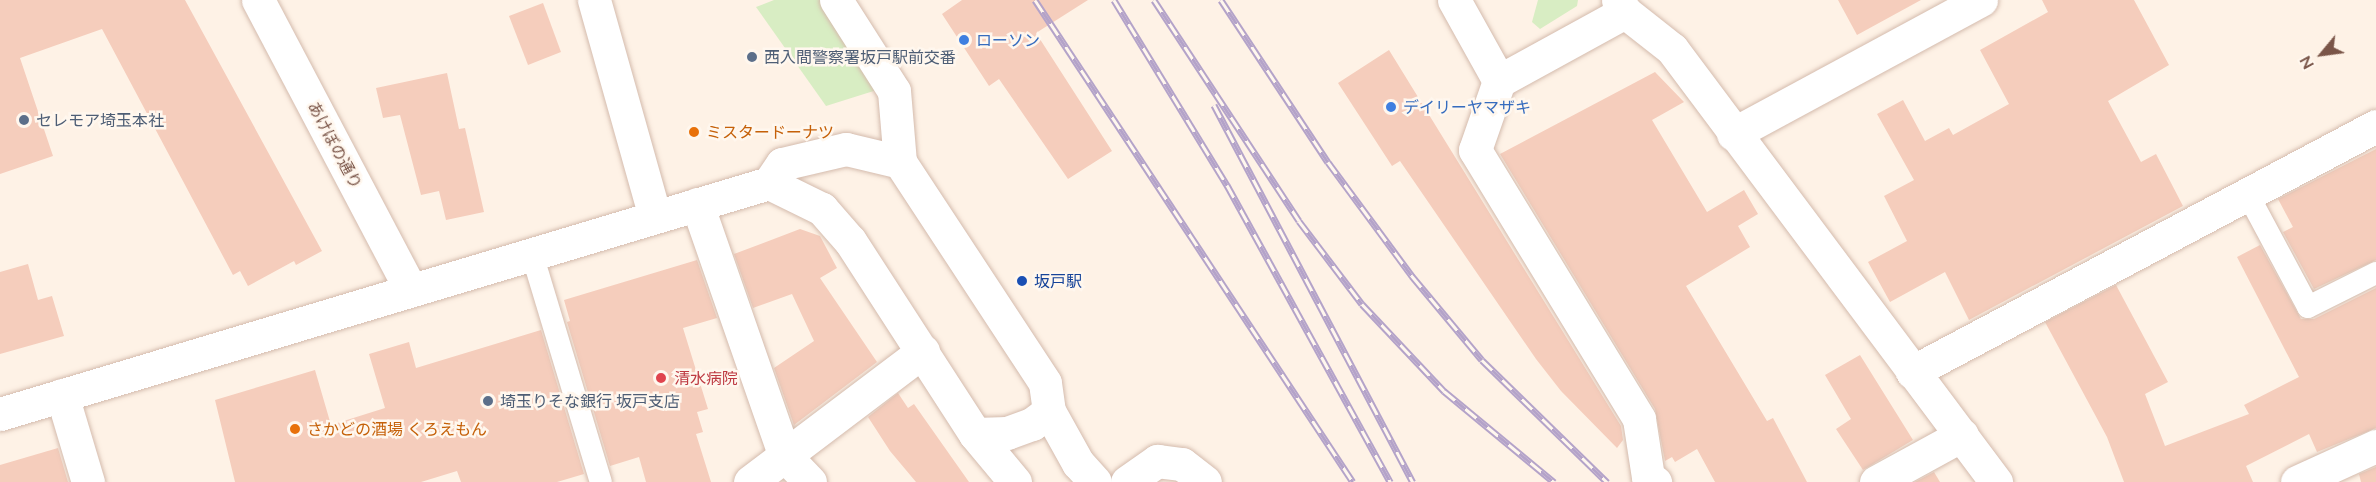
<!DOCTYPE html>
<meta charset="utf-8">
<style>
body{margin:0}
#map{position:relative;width:2376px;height:482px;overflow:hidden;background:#fef2e6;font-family:Lato,"Noto Sans JP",sans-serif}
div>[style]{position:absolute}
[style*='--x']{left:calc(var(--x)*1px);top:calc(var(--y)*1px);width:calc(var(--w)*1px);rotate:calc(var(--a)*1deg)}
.green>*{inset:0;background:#d8edc3}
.building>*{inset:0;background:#f5cdbc}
.roads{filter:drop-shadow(0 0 2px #d4bbad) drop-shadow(0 0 2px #d4bbad)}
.service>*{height:22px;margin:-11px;padding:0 11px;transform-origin:11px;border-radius:11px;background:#fff}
.minor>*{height:33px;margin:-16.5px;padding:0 16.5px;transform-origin:16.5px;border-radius:16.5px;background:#fff}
.tertiary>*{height:33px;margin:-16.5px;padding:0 16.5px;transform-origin:16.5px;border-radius:16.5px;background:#fff}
.rail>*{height:7px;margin-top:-3.5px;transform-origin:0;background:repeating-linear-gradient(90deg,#fff7ee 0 14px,#b4a3c9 0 28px);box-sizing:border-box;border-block:2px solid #b4a3c9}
.dots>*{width:16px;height:16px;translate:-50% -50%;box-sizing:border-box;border:3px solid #fff7ee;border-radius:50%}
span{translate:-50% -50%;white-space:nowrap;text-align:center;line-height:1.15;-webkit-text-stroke:5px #fff7ee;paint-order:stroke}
.shop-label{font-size:16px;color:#366cbe}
.left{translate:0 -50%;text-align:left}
.service-label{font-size:16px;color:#4e5e75}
.food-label{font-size:16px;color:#c56008}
.street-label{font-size:16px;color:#7a5548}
.transit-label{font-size:16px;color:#164399}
.health-label{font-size:16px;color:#be3a42}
.north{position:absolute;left:2292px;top:24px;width:60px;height:60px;-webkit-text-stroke:4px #fff7ee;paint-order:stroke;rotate:241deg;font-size:16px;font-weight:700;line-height:24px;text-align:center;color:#7a5548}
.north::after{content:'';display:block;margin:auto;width:21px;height:27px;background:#7a5548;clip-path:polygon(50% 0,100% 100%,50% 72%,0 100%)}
</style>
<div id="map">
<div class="green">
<div style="clip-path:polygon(774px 0,824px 0,880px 89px,826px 106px,756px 7px)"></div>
<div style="clip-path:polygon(1538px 0,1578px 0,1577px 6px,1540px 29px,1532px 22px)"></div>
</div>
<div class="building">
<div style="clip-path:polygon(0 0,185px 0,322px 251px,296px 265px,294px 261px,248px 286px,240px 271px,233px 275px,102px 29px,20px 58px,53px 156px,0 174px)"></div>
<div style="clip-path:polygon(962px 0,1088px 0,1036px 33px,1112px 151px,1068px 179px,999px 79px,989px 86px,942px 14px)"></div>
<div style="clip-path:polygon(1838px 0,1921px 0,1857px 35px)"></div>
<div style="clip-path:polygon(2042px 0,2134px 0,2169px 65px,2108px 101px,2141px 162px,2156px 154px,2183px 206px,1969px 320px,1945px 272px,1890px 302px,1868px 262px,1907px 241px,1884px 196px,1914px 180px,1877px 114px,1903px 100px,1925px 141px,1949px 128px,1953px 135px,2009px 104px,1980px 50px,2048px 12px)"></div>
<div style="clip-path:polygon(543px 3px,561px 52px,528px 65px,509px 16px)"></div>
<div style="clip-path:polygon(1389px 50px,1621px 426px,1623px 440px,1617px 448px,1561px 391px,1536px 359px,1400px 161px,1392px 166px,1338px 83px)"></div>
<div style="clip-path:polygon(1655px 72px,1684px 102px,1652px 120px,1707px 212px,1744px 190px,1758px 214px,1738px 226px,1750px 247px,1686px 286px,1767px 421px,1773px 418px,1807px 482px,1715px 482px,1697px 449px,1675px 462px,1672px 457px,1665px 461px,1655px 409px,1500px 154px)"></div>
<div style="clip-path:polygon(447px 73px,459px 129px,465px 128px,484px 212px,446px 220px,439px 191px,421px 195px,400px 115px,383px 118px,376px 88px)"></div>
<div style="clip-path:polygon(2376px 149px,2376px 260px,2314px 289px,2283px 232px,2293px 227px,2278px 199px)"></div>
<div style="clip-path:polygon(800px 229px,820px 236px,837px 268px,820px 278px,877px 362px,794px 425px,774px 368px,814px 341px,792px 294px,753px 308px,734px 254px)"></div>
<div style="clip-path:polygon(2260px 245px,2301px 319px,2314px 319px,2376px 288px,2376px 428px,2317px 452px,2309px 434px,2246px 466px,2253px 482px,2124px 482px,2107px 437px,2045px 322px,2116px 285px,2168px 382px,2145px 394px,2165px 446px,2249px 414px,2244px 405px,2299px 377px,2237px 257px)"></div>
<div style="clip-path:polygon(697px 260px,717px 318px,683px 328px,708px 409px,697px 412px,703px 432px,696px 434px,711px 482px,646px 482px,639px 457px,610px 466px,567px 322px,570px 321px,564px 300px)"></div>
<div style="clip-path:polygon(28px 264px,38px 300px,52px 296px,64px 336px,0 354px,0 272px)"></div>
<div style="clip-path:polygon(541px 330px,584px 474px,557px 482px,461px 482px,457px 471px,421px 482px,235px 482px,215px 400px,315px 370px,331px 425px,385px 408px,369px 354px,409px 342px,416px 368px)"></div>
<div style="clip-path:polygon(1860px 355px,1913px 440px,1863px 470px,1836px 429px,1851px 419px,1825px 375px)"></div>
<div style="clip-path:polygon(898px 393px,908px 408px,914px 404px,969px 482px,916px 482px,890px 451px,868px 417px)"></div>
<div style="clip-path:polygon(58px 448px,68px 482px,0 482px,0 465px)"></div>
<div style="clip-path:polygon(2376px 467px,2376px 482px,2361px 482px,2359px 474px)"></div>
<div style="clip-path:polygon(1934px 472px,1940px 482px,1915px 482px)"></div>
</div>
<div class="roads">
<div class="service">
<div style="--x:2247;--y:193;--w:129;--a:61.8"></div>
<div style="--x:2308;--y:307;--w:76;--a:-26.6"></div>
<div style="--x:532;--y:254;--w:238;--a:73.2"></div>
</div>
<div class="minor">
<div style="--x:594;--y:0;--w:225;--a:74.3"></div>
<div style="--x:836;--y:0;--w:108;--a:57.5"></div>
<div style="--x:894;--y:91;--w:71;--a:85.2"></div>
<div style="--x:1454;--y:0;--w:93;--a:60.9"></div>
<div style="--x:1499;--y:81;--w:144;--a:-28.7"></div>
<div style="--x:1499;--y:81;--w:73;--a:109.2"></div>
<div style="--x:1475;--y:150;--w:315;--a:58.6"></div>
<div style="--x:1639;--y:419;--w:59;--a:81.2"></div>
<div style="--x:1648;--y:477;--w:9;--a:36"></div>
<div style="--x:1733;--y:134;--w:282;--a:-28.4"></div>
<div style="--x:697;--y:204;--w:267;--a:70.8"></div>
<div style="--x:785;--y:456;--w:36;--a:46"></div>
<div style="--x:1912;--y:372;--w:525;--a:-27.93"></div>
<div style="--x:62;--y:395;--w:91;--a:73.4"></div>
<div style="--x:975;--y:434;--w:32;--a:-2"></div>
<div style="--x:1007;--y:433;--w:27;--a:-20"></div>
<div style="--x:1032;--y:424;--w:21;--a:-37"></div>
<div style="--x:750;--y:482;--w:217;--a:-37.1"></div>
<div style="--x:1015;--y:482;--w:62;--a:-129.8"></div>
<div style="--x:975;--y:434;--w:230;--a:-122.9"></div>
<div style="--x:850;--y:241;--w:43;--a:-131.2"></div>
<div style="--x:822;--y:209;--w:59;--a:-153.9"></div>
<div style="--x:769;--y:183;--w:23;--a:-56"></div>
<div style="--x:782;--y:164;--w:66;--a:-13.2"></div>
<div style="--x:846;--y:149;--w:56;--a:13.5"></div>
<div style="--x:900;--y:162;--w:264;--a:56.7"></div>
<div style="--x:1045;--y:383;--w:28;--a:82"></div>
<div style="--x:1049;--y:411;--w:60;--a:60.9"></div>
<div style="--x:1078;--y:463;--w:25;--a:48"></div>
<div style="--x:1127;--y:482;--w:37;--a:-35"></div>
<div style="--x:1157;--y:461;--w:25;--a:7"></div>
<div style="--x:1182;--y:464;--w:29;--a:38"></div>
<div style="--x:1876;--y:482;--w:98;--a:-28.7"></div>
<div style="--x:2297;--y:482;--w:87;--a:-24.5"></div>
</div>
<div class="tertiary">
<div style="--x:258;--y:0;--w:328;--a:62.2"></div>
<div style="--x:1618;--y:0;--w:14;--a:60"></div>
<div style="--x:1625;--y:12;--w:60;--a:38.2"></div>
<div style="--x:1672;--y:49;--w:541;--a:53.19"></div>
<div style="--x:0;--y:414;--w:803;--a:-16.72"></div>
</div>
</div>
<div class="rail">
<div style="--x:1035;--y:0;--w:577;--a:56.59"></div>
<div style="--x:1114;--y:0;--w:217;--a:58.6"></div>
<div style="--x:1227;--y:185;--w:339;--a:61.2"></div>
<div style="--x:1154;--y:0;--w:264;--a:56.7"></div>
<div style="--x:1299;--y:221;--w:104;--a:52.8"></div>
<div style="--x:1362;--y:304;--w:120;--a:46.7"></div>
<div style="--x:1444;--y:391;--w:143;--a:39.6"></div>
<div style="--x:1221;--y:0;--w:194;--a:56.6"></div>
<div style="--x:1328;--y:162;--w:142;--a:53.6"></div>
<div style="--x:1412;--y:276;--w:109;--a:50.2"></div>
<div style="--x:1482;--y:360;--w:175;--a:44.3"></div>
<div style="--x:1214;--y:105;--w:426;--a:62.2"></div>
</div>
<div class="dots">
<div style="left:964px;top:40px;background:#3f7fe0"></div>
<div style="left:752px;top:57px;background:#5c6f8a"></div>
<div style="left:1391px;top:107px;background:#3f7fe0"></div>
<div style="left:24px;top:120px;background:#5c6f8a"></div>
<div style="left:694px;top:132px;background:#e8710a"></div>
<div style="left:1022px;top:281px;background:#1a4fb4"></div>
<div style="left:661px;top:378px;background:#e0444e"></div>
<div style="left:488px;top:401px;background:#5c6f8a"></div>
<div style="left:295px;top:429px;background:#e8710a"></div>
</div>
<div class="shop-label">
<span class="left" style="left:976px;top:40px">ローソン</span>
<span class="left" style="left:1403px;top:107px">デイリーヤマザキ</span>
</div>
<div class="service-label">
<span class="left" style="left:764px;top:57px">西入間警察署坂戸駅前交番</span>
<span class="left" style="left:36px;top:120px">セレモア埼玉本社</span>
<span class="left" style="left:500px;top:401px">埼玉りそな銀行 坂戸支店</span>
</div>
<div class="food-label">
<span class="left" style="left:706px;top:132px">ミスタードーナツ</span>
<span class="left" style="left:307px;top:429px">さかどの酒場 くろえもん</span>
</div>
<div class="street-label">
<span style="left:335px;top:145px;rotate:62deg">あけぼの通り</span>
</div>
<div class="transit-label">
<span class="left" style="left:1034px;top:281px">坂戸駅</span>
</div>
<div class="health-label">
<span class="left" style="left:674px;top:378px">清水病院</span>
</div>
<div class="north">N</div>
</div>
